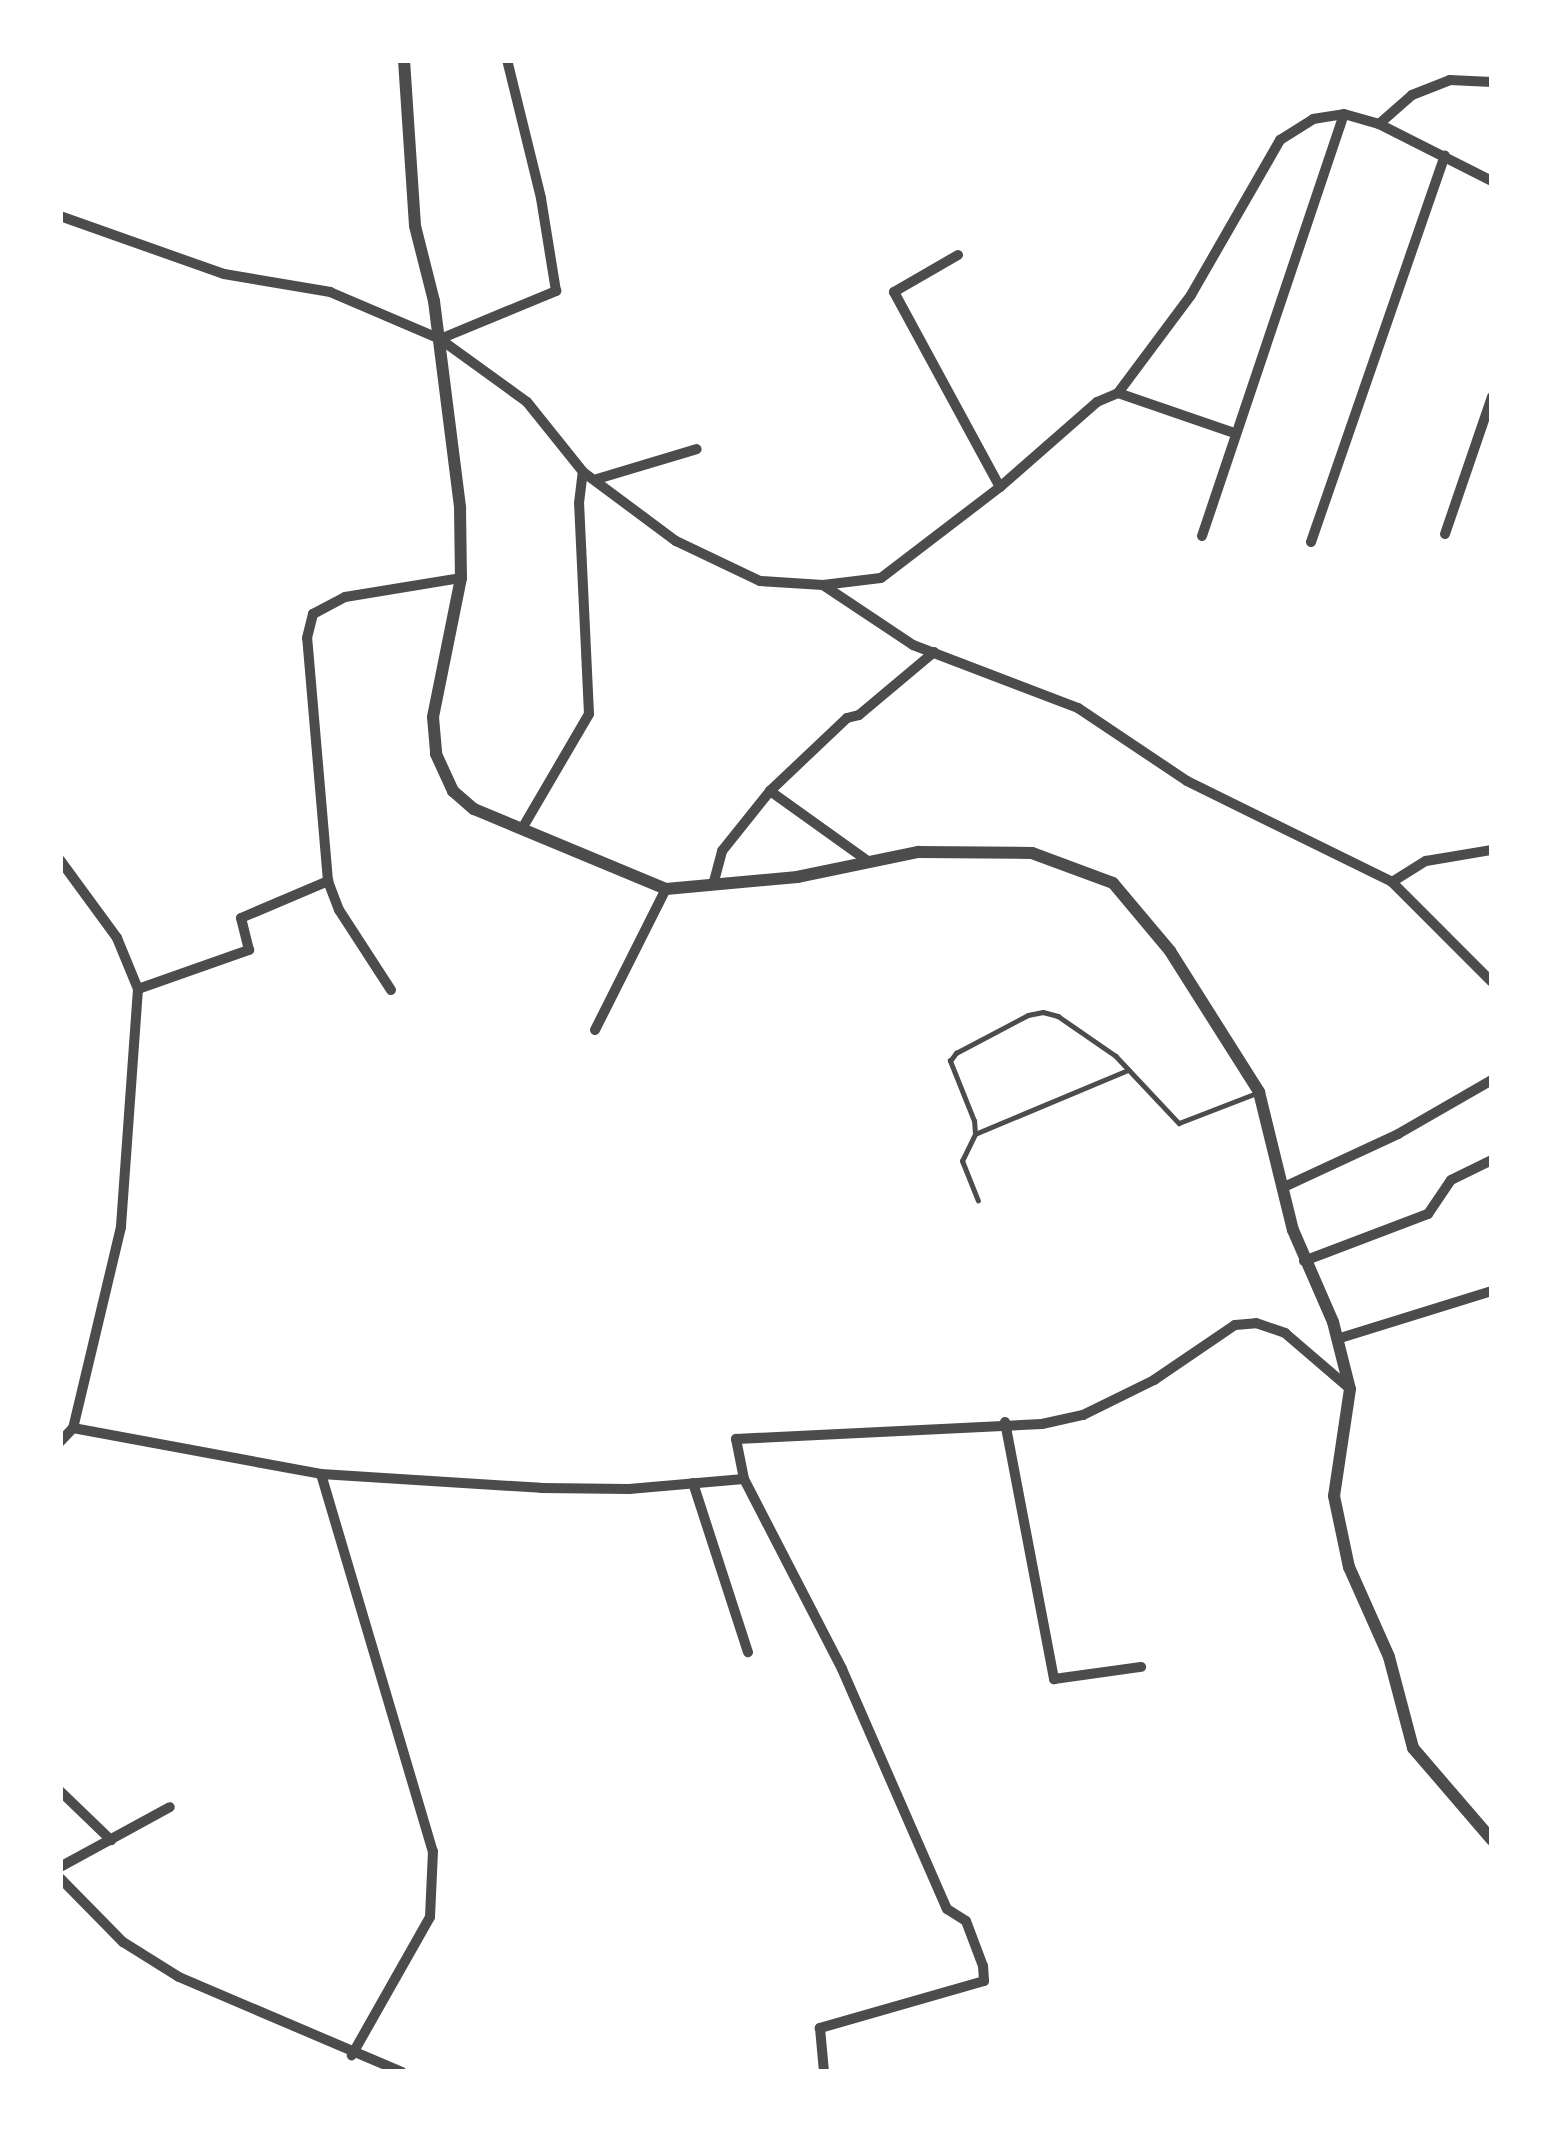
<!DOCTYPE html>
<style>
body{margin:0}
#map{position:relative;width:1552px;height:2132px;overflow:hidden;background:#fff;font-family:"IBM Plex Sans",sans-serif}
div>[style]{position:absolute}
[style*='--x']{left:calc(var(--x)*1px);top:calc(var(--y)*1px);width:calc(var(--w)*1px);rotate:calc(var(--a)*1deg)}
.service>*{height:4.5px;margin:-2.25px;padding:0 2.25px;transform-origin:2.25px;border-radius:2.25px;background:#4c4c4c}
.minor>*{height:10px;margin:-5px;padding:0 5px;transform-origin:5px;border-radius:5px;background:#4c4c4c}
.tertiary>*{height:12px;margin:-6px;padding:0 6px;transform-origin:6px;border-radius:6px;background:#4c4c4c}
span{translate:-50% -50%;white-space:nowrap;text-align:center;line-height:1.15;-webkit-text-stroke:9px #fff;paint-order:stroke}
.frame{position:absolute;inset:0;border:63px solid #fff;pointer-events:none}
</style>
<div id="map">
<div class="service">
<div style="--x:975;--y:1134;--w:166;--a:-22.7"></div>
<div style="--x:978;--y:1201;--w:43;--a:-111.8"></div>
<div style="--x:962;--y:1161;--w:30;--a:-64"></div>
<div style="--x:975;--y:1134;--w:13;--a:-94"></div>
<div style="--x:974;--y:1121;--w:65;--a:-111.8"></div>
<div style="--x:950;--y:1061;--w:10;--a:-53"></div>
<div style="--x:956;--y:1053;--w:81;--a:-27.8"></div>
<div style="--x:1028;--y:1015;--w:15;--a:-11"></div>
<div style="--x:1043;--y:1012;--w:16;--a:15"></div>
<div style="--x:1058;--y:1016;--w:70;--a:34.6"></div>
<div style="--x:1116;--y:1056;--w:92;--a:46.8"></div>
<div style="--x:1179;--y:1123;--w:80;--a:-21.1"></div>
</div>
<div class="minor">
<div style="--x:1379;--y:124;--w:44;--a:-41.3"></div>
<div style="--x:1412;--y:95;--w:41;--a:-21.5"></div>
<div style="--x:1450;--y:80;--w:42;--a:2.7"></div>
<div style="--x:60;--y:216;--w:174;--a:19.5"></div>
<div style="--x:224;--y:274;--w:108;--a:9.6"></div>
<div style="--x:330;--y:292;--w:120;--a:23.1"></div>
<div style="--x:440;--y:339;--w:107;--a:35.9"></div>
<div style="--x:527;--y:402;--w:90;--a:51.3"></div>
<div style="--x:583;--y:472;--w:116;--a:36.6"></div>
<div style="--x:676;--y:541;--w:93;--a:25.5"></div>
<div style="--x:760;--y:581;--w:63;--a:3.6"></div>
<div style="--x:823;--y:585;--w:58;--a:-6.9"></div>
<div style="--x:881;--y:578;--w:150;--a:-37.4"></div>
<div style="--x:1000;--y:487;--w:129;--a:-41.2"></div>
<div style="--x:1097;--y:402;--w:23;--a:-23"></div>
<div style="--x:1118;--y:393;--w:122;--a:-53.3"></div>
<div style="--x:1191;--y:295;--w:179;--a:-60.1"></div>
<div style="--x:1280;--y:140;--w:39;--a:-32"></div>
<div style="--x:1313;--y:119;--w:31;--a:-9"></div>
<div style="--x:1344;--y:114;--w:36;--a:16"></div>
<div style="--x:1379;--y:124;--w:127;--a:26.8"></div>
<div style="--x:958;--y:255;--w:74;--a:150"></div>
<div style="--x:894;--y:292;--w:222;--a:61.5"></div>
<div style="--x:440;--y:339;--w:126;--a:-22.5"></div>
<div style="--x:556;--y:291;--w:94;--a:-99.2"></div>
<div style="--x:541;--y:198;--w:142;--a:-103.8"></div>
<div style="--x:1118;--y:393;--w:123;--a:19"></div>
<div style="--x:597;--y:479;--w:104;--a:-16.7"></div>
<div style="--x:1445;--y:534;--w:145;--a:-71.1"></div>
<div style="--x:1202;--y:536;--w:445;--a:-71.4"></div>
<div style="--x:1311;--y:542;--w:409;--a:-70.9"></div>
<div style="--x:823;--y:585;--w:108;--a:33.7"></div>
<div style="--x:913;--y:645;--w:177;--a:20.9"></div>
<div style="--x:1078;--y:708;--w:131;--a:33.8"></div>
<div style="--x:1187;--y:781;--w:229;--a:26.2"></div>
<div style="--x:1392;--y:882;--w:141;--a:45"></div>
<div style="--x:770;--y:791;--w:122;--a:35.6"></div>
<div style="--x:523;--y:827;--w:131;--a:-59.7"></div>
<div style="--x:589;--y:714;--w:211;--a:-92.7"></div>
<div style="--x:579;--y:503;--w:31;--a:-83"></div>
<div style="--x:60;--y:860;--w:97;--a:53.8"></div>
<div style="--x:117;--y:938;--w:55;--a:67.6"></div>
<div style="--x:138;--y:989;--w:239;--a:94.1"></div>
<div style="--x:121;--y:1227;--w:207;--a:103.4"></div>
<div style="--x:73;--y:1428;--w:19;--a:133"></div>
<div style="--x:1392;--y:882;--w:40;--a:-32"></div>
<div style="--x:1426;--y:861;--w:67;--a:-9.5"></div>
<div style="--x:713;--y:885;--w:35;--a:-75"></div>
<div style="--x:722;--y:851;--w:77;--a:-51.3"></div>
<div style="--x:770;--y:791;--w:106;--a:-43.5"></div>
<div style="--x:847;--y:718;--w:12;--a:-14"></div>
<div style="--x:859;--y:715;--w:98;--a:-40"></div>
<div style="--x:138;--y:989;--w:118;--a:-19.4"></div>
<div style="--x:249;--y:950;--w:33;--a:-104"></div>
<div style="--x:241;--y:918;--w:95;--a:-23"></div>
<div style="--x:391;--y:990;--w:95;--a:-123"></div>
<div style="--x:339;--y:910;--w:31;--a:-111"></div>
<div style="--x:328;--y:881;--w:244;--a:-94.9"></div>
<div style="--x:307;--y:638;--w:25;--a:-76"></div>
<div style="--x:313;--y:614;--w:36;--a:-28"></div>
<div style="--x:345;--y:597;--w:118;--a:-9.3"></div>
<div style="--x:595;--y:1030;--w:158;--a:-63.3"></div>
<div style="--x:1284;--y:1187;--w:126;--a:-24.9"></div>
<div style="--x:1398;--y:1134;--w:108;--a:-29.9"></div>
<div style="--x:1304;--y:1261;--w:133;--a:-20.8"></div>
<div style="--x:1428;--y:1214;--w:41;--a:-55.9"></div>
<div style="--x:1451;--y:1180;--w:46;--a:-26"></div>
<div style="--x:1337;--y:1339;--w:162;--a:-17.2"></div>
<div style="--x:1005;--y:1422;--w:262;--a:79.2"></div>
<div style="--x:1054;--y:1679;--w:88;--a:-7.9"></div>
<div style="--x:73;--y:1428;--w:252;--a:10.5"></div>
<div style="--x:321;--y:1474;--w:393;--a:73.5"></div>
<div style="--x:433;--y:1851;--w:66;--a:92.6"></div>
<div style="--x:430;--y:1917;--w:159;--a:119.5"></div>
<div style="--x:321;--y:1474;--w:220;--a:3.6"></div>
<div style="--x:541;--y:1488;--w:88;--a:0.7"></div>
<div style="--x:629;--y:1489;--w:115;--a:-5"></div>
<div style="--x:744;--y:1479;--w:41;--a:-101.3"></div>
<div style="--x:736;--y:1439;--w:306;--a:-2.8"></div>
<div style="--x:1042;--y:1424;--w:42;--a:-12.4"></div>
<div style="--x:1083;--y:1415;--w:79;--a:-26.2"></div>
<div style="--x:1154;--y:1380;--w:98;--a:-34.2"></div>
<div style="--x:1235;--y:1325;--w:21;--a:-5"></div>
<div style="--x:1256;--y:1323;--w:31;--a:19"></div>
<div style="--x:1285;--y:1333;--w:86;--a:40.7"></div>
<div style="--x:744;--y:1479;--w:214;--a:62.7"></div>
<div style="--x:842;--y:1669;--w:262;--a:66.4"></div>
<div style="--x:947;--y:1909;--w:22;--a:32"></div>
<div style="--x:966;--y:1921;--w:48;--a:69.3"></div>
<div style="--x:983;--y:1966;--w:15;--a:86"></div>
<div style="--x:984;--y:1981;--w:171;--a:164"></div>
<div style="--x:820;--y:2028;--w:44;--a:84.8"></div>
<div style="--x:693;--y:1483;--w:178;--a:72"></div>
<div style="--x:60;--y:1791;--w:71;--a:43.9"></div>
<div style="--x:60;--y:1867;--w:125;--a:-28.6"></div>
<div style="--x:60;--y:1878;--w:90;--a:45.5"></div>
<div style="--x:123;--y:1942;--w:66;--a:32"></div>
<div style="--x:179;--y:1977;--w:242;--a:23.1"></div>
</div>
<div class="tertiary">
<div style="--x:404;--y:60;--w:166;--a:86.2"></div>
<div style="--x:415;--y:226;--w:77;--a:75.8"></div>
<div style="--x:434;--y:301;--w:209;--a:82.8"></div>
<div style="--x:460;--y:508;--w:70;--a:89.2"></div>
<div style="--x:461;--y:578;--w:142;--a:101.4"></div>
<div style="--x:433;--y:717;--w:37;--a:85"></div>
<div style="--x:436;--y:754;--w:41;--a:65.3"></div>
<div style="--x:453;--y:791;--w:28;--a:41"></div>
<div style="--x:474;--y:809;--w:208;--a:22.6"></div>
<div style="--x:666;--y:889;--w:132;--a:-5.2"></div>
<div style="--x:797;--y:877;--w:124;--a:-11.7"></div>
<div style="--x:918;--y:852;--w:114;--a:0.5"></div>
<div style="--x:1032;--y:853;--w:86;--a:20.3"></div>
<div style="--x:1113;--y:883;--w:89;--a:50"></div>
<div style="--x:1170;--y:951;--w:167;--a:57.7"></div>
<div style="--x:1259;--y:1092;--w:142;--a:76.2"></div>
<div style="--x:1293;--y:1230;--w:100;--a:66.5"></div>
<div style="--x:1333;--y:1322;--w:69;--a:75.8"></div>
<div style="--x:1350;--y:1389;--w:108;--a:98.5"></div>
<div style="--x:1334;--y:1496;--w:73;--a:78.1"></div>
<div style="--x:1349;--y:1567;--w:98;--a:66"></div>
<div style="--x:1389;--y:1657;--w:94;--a:75.2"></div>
<div style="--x:1413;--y:1748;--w:121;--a:49.3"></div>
</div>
<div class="frame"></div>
</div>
